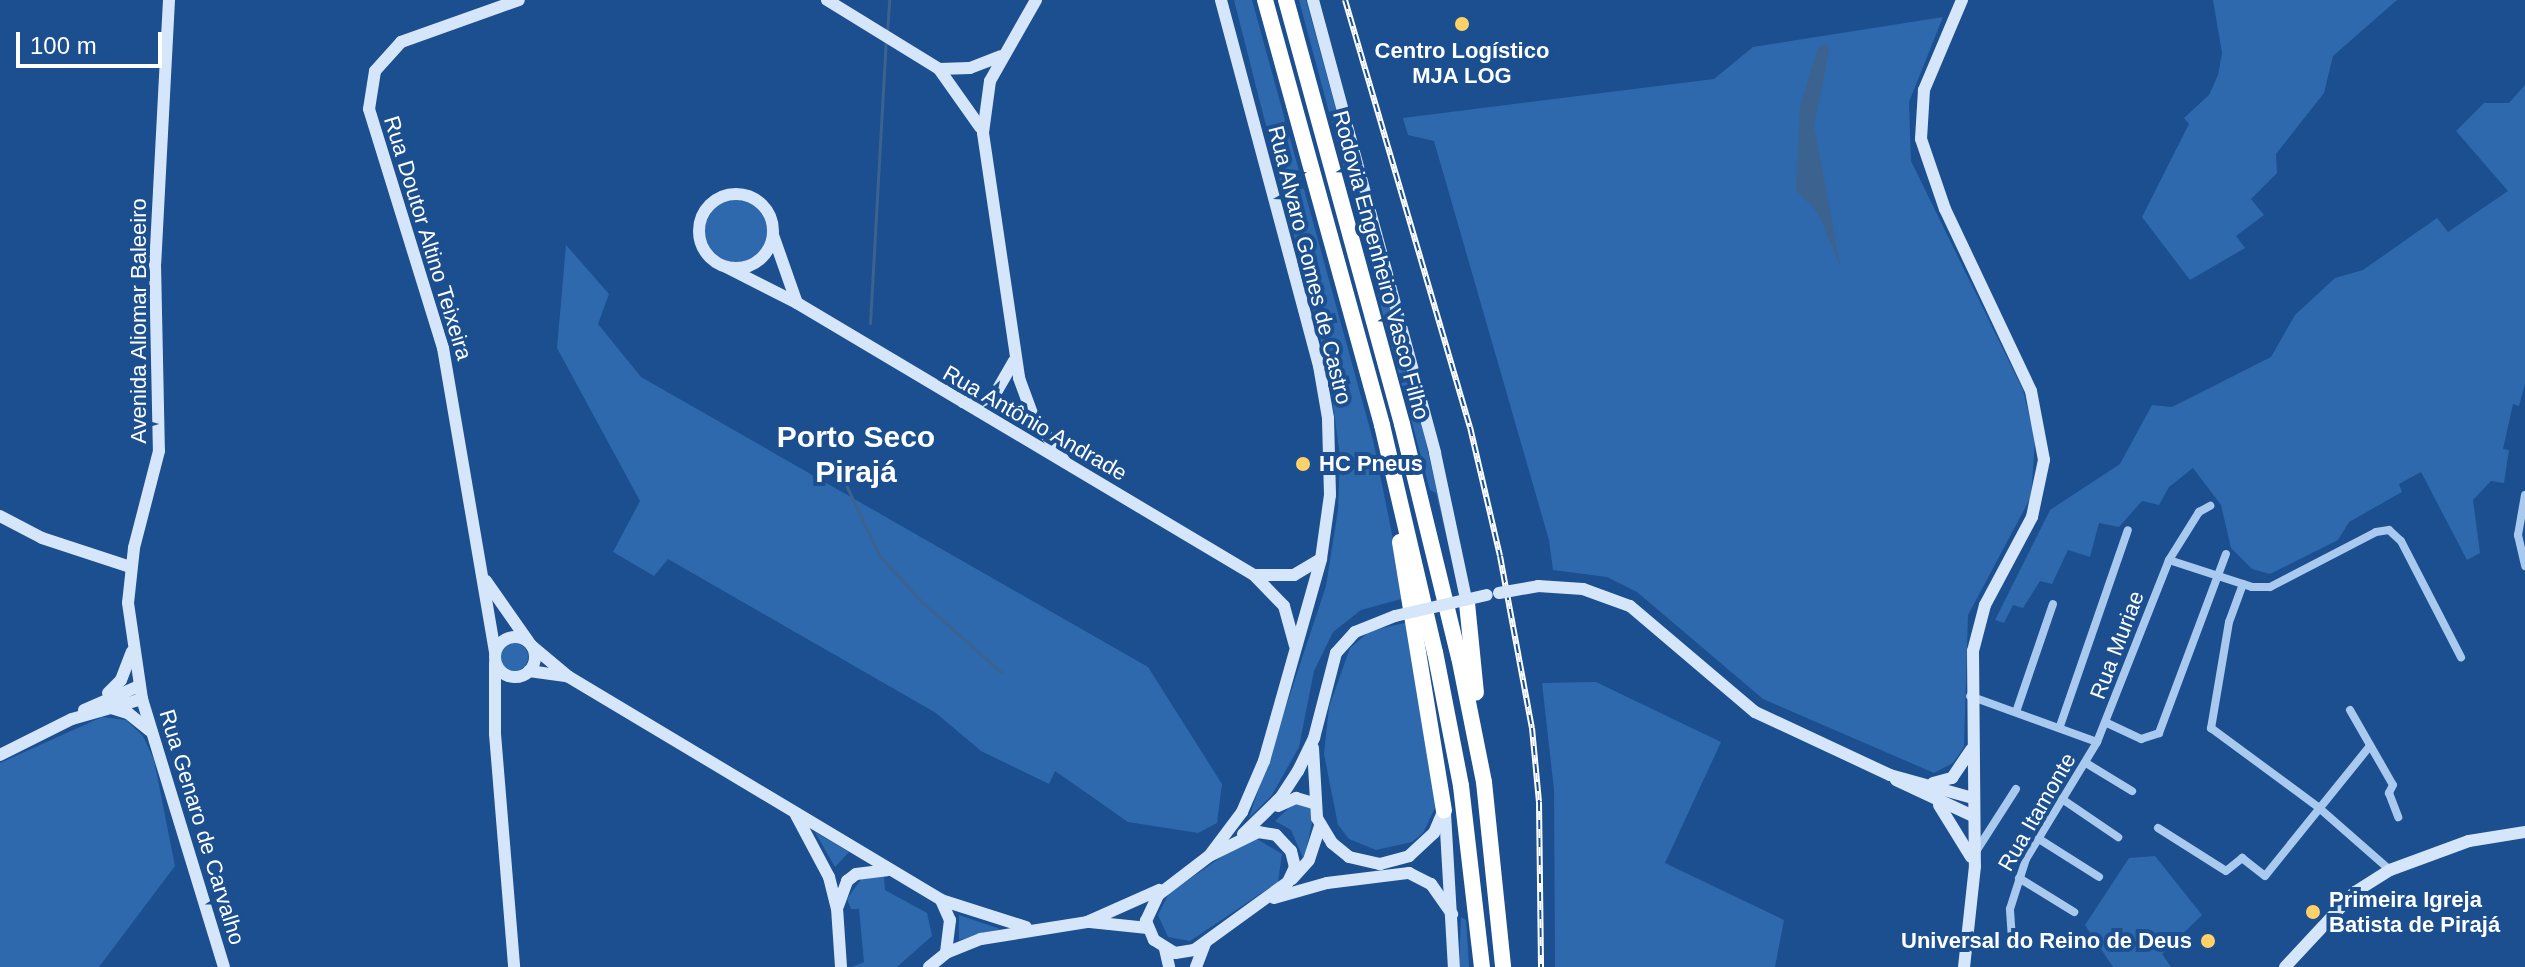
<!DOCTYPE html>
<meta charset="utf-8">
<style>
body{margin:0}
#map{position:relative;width:2525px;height:967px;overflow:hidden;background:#1b4f8f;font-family:Arial,sans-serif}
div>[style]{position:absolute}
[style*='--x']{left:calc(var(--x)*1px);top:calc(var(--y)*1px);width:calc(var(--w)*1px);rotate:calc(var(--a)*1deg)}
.green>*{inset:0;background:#2e69ad}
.round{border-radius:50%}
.water>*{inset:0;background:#3c6290}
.stream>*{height:3px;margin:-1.5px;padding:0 1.5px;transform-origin:1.5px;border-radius:1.5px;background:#3c6290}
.street>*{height:8px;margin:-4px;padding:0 4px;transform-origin:4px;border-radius:4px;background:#a9c9ee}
.secondary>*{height:12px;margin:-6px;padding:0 6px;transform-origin:6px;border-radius:6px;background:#d6e6fa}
.secondary>.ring{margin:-6px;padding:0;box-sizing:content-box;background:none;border:12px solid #d6e6fa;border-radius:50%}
.highway>*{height:16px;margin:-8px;padding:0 8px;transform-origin:8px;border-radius:8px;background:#fff}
.rail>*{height:6px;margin-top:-3px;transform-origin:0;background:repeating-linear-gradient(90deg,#1b4f8f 0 9px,#fff 0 18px);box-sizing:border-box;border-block:2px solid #fff}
.secondary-bridge>*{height:12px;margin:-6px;padding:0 6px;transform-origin:6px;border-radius:6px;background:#d6e6fa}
.dots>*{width:22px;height:22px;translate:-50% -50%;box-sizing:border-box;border:4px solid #1b4f8f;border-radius:50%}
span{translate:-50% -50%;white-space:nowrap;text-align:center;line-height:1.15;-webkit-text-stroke:8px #1b4f8f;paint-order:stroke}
.poi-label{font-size:22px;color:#fff;font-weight:700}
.left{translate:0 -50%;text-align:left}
.right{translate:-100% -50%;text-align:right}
.street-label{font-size:22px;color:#fff}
.district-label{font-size:30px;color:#fff;font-weight:700}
.scale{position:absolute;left:16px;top:32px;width:146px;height:36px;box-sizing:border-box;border:4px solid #fff;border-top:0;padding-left:10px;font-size:24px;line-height:28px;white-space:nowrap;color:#fff;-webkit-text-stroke:6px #1b4f8f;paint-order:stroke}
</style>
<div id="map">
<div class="green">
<div style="clip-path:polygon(1234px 0,1252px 0,1373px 440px,1405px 598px,1361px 610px,1333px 632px,1314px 671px,1299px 747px,1272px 795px,1249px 818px,1326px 586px,1338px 510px,1340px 456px,1328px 369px)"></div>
<div style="clip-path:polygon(1299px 0,1306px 0,1419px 413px,1464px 610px,1436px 493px,1430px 490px)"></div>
<div style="clip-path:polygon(2213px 0,2397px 0,2333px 56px,2324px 93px,2276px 154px,2277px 173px,2251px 199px,2264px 215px,2236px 236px,2245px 248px,2190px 280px,2142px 217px,2189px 124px,2184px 118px,2209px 95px,2218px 75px,2222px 53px)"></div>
<div style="clip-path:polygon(1943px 17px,1909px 102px,1911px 161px,2023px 390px,2035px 440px,2031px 497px,1968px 615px,1964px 747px,1953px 763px,1934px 773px,1763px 699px,1637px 592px,1607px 577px,1553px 570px,1549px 540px,1434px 141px,1408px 135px,1403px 118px,1714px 79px,1753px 47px)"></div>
<div style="clip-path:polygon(2525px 85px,2525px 384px,2519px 406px,2513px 404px,2503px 449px,2509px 450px,2504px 483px,2491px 481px,2473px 500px,2480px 553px,2467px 560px,2421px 472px,2399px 484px,2402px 492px,2349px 522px,2338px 540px,2270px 574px,2252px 569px,2231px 548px,2221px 505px,2193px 468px,2169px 487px,2159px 505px,2142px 501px,2119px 527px,2099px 523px,2090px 557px,2068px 550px,2052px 584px,2040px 581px,2023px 608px,2013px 605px,2004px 623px,1995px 620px,2050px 510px,2120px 464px,2152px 405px,2172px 407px,2271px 357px,2295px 315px,2335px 278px,2363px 270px,2437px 218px,2448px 232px,2508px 191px,2456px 131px,2484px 103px,2509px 103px)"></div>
<div class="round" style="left:705px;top:200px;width:62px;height:62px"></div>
<div style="clip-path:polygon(566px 245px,609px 294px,598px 324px,641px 377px,1148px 667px,1222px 784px,1217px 823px,1198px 833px,1128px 822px,1055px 771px,1049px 784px,981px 751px,936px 713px,668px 559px,654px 576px,613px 552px,640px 501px,557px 348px)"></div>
<div style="clip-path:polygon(1409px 622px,1436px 806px,1423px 833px,1412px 842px,1376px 850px,1349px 839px,1338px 825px,1324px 754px,1329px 707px,1350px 648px,1370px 631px)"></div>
<div class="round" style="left:500px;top:643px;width:28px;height:28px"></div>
<div style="clip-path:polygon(1596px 682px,1721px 742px,1665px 863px,1784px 920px,1775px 967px,1555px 967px,1554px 790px,1542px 683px)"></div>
<div style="clip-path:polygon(102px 717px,126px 720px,143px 736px,154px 760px,175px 866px,99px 967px,0 967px,0 763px)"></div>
<div style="clip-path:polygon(1297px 800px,1310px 807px,1313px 818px,1304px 860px,1291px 830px,1275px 821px)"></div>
<div style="clip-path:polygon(815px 832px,849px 852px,835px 867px)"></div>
<div style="clip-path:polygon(1257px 839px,1282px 854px,1278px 882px,1190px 941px,1168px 937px,1158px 915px,1169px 893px,1242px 843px)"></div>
<div style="clip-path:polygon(2155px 856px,2202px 915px,2162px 954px,2171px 967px,2113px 967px,2085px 925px,2129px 858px)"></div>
<div style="clip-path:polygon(884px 877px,885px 890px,927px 913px,932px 936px,897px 967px,852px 967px,864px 962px,859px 909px,851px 909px,847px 899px,862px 878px)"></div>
<div style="clip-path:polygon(959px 915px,1000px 929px,959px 940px)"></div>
<div style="clip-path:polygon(1461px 917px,1466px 920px,1469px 967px,1459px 967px)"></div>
</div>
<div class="water">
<div style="clip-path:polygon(1826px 44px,1829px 51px,1814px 125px,1840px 265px,1818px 213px,1796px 190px,1800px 106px,1818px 48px)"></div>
</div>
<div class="stream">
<div style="--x:887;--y:32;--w:32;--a:-86"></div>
<div style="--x:870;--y:323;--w:283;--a:-86.8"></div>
<div style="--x:839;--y:470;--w:94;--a:64.8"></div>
<div style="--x:879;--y:555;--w:62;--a:47.6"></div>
<div style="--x:921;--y:601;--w:107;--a:41.6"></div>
</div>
<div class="street">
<div style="--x:2525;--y:495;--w:41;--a:99.9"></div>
<div style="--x:2518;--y:535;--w:32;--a:77"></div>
<div style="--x:2169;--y:560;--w:87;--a:18"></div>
<div style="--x:2252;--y:587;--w:18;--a:0"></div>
<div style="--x:2270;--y:587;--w:119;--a:-27.4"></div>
<div style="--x:2376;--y:532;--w:13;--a:-9"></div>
<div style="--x:2389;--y:530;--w:16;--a:43"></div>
<div style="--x:2401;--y:541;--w:131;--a:62.7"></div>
<div style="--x:2243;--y:584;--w:40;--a:110.2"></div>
<div style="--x:2229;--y:622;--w:108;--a:99.6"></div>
<div style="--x:2211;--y:728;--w:133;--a:36.4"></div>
<div style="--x:2318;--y:807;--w:96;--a:41.2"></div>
<div style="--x:1970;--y:696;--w:135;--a:19.9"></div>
<div style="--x:2350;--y:710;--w:86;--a:60.2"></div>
<div style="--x:2393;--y:785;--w:9;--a:117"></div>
<div style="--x:2389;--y:793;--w:26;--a:69"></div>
<div style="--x:2016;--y:712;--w:114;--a:-71.1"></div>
<div style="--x:2107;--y:723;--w:38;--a:25"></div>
<div style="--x:2141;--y:739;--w:19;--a:-18"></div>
<div style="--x:2159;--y:733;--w:191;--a:-69.5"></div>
<div style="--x:2060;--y:726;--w:207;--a:-70.9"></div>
<div style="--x:2086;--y:763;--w:54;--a:31.3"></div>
<div style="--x:2062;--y:799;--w:68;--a:34.2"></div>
<div style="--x:2158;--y:828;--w:80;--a:32.3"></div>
<div style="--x:2226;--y:871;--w:21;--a:-39"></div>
<div style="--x:2242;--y:858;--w:29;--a:38"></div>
<div style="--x:2265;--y:876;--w:166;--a:-51.1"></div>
<div style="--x:2039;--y:839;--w:71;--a:32.3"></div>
<div style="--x:1975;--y:853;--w:76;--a:-57.4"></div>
<div style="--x:2019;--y:878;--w:65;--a:31.7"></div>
<div style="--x:2012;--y:939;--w:30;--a:-94"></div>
<div style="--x:2010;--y:909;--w:52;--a:-72.3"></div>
<div style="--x:2026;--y:859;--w:137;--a:-58.7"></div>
<div style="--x:2097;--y:742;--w:196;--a:-68.4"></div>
<div style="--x:2169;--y:560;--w:57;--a:-58"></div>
<div style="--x:2199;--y:512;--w:13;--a:-29"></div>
</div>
<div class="secondary">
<div style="--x:169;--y:0;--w:264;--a:93"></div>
<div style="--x:155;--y:264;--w:187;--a:88.8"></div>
<div style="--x:159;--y:451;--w:100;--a:104.5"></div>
<div style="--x:134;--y:548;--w:55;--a:96.2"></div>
<div style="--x:128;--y:603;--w:97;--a:81.7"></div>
<div style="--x:142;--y:699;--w:280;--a:73"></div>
<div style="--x:827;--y:0;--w:132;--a:31.6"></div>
<div style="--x:939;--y:69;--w:71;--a:54.7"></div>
<div style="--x:1036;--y:0;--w:93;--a:119.6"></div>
<div style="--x:990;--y:81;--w:52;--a:97.7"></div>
<div style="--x:983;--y:133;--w:248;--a:81.6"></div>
<div style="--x:1019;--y:378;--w:40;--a:69.8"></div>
<div style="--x:1033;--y:416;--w:56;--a:55.2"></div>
<div style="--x:1313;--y:0;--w:469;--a:74.9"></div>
<div style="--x:1435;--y:453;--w:153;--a:78"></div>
<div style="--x:1962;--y:0;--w:98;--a:112.9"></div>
<div style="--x:1924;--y:90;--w:49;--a:93.5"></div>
<div style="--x:1921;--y:139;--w:74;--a:71.1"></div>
<div style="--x:1945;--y:209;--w:201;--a:64.7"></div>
<div style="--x:2031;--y:391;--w:70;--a:79.3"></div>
<div style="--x:2044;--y:460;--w:58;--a:101.9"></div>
<div style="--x:2032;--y:517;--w:100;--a:118.1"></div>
<div style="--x:1985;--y:605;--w:48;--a:104.6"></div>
<div style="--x:1973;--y:651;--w:215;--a:89.5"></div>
<div style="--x:1975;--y:866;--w:102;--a:96.2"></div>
<div style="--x:939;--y:69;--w:31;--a:-2"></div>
<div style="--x:970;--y:68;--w:33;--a:-21"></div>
<div class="ring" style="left:699px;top:194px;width:62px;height:62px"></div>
<div style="--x:773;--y:235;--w:72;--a:70.6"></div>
<div style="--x:726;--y:267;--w:80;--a:26.9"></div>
<div style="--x:797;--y:303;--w:532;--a:30.76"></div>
<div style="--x:1254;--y:575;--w:43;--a:45.9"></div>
<div style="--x:1284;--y:606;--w:41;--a:74.6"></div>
<div style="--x:963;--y:402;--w:15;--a:4"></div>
<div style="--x:978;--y:403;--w:19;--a:-28"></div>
<div style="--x:995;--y:394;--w:38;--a:-60"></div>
<div style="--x:0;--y:516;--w:47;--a:27.6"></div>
<div style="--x:42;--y:538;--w:93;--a:18.2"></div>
<div style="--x:1257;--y:575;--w:37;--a:0"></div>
<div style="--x:1294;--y:575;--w:31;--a:-31"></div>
<div style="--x:486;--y:581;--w:73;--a:55"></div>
<div style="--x:1538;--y:586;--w:45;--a:3.8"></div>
<div style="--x:1583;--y:589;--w:50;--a:19.9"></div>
<div style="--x:1630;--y:606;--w:164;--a:40.3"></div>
<div style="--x:1755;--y:712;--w:149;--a:25"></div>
<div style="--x:1890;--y:775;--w:86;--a:15.5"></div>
<div class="ring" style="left:495px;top:637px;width:28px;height:28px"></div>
<div style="--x:532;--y:646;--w:48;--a:40"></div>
<div style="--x:569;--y:677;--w:434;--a:30.9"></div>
<div style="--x:941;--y:900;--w:89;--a:17.6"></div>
<div style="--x:495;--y:652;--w:308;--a:-99.7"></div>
<div style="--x:443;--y:348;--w:250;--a:-107.2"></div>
<div style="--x:369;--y:109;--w:38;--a:-81"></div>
<div style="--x:375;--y:71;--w:39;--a:-48"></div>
<div style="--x:401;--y:42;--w:125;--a:-19.6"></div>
<div style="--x:495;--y:663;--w:71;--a:90"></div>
<div style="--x:495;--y:734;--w:234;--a:85.3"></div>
<div style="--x:529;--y:671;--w:37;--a:8"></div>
<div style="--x:108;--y:693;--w:18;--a:-45"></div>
<div style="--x:121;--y:680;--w:30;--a:-69"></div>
<div style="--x:108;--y:707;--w:21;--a:17"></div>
<div style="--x:128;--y:713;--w:28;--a:39"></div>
<div style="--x:84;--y:710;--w:60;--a:-23.6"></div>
<div style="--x:1313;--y:748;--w:70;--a:86.7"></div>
<div style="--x:1317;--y:818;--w:29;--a:59"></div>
<div style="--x:1332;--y:843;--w:22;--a:39"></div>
<div style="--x:1349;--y:857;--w:32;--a:13"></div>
<div style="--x:1380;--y:864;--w:30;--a:-15"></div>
<div style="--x:1409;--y:856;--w:34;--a:-43"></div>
<div style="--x:1434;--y:833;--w:25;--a:-67"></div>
<div style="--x:0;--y:755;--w:80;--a:-26.6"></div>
<div style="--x:72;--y:719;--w:73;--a:-15.9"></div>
<div style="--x:1896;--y:780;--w:85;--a:25.1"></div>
<div style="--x:1933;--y:783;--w:20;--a:-15"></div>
<div style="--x:1952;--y:778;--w:34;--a:-56"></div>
<div style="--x:1939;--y:805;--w:61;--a:58.4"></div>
<div style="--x:1278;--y:806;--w:20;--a:-24"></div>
<div style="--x:1296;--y:798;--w:18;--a:16"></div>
<div style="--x:1445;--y:813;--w:154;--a:86.7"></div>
<div style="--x:796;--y:815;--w:70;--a:62"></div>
<div style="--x:829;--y:877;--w:32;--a:76"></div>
<div style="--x:837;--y:908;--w:59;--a:86.1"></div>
<div style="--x:1258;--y:832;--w:18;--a:9"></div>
<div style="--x:1276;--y:835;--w:22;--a:47"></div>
<div style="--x:1291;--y:851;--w:16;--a:76"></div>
<div style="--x:1295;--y:867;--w:17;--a:115"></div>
<div style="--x:1288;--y:882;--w:116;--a:144.1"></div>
<div style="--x:1194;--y:950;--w:19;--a:171"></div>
<div style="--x:1175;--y:953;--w:25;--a:-148"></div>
<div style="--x:1154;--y:940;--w:21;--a:-113"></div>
<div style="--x:1146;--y:921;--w:29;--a:-65"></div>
<div style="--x:1158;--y:895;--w:64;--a:-37.4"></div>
<div style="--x:1209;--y:856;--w:55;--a:-26.1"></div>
<div style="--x:1243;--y:834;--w:53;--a:-44.2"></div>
<div style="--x:1281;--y:797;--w:31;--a:-57"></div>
<div style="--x:1298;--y:771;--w:37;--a:-64"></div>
<div style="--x:1314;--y:738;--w:88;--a:-75.5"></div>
<div style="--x:1336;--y:653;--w:28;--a:-48"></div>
<div style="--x:1355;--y:632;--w:43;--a:-21.8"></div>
<div style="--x:1209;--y:856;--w:55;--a:-53.1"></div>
<div style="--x:1242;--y:812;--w:56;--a:-66.7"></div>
<div style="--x:1264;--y:761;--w:210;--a:-74.2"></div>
<div style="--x:1321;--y:559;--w:65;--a:-82"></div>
<div style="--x:1330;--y:495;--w:77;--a:-91.5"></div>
<div style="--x:1328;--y:418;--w:53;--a:-99.8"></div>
<div style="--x:1319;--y:366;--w:379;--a:-105"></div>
<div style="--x:1292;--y:879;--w:25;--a:-48"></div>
<div style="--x:1309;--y:860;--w:35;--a:-72"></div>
<div style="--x:1274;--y:898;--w:55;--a:-15.8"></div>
<div style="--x:1327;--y:883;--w:83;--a:-7"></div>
<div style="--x:1409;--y:873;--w:25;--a:27"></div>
<div style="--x:1431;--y:884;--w:37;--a:55"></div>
<div style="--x:941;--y:900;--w:22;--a:66"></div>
<div style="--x:950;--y:920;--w:33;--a:97"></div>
<div style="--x:838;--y:906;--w:27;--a:-70"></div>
<div style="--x:847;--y:881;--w:11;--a:-38"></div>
<div style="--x:856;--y:874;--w:31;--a:-7"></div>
<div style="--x:1090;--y:922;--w:58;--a:5.9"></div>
<div style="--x:1165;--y:949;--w:18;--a:77"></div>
<div style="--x:929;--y:967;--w:22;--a:-39"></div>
<div style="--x:946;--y:953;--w:38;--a:-22"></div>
<div style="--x:981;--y:939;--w:107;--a:-9.1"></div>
<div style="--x:1087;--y:922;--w:79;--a:-24"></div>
<div style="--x:1196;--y:967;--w:25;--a:-69"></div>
<div style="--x:2285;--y:967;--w:103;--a:-47"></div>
<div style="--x:2355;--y:892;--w:41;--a:-32.2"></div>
<div style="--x:2390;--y:870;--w:84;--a:-20.2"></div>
<div style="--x:2469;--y:841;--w:57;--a:-9.1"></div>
</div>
<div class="highway">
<div style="--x:1265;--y:0;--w:441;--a:74.6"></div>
<div style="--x:1382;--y:425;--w:233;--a:76.9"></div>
<div style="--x:1435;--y:652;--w:136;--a:79"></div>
<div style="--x:1461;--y:786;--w:182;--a:83.4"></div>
<div style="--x:1286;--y:0;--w:440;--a:74.7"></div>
<div style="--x:1402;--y:424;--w:240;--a:76.3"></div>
<div style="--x:1459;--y:657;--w:127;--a:78.7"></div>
<div style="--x:1484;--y:782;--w:186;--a:84.1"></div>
<div style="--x:1400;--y:542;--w:272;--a:80.7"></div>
<div style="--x:1467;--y:603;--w:90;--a:84.3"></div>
</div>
<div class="rail">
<div style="--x:1345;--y:0;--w:445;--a:73.7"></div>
<div style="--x:1470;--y:427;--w:132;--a:76.9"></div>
<div style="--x:1500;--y:556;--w:175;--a:79.5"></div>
<div style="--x:1532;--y:728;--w:74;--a:84.6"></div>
<div style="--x:1539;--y:802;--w:165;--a:89.3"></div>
</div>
<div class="secondary-bridge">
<div style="--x:1499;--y:593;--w:40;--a:-10"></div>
<div style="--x:1395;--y:616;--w:94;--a:-12.9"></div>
</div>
<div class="dots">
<div style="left:1462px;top:24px;background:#ffd166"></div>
<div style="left:1303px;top:464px;background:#ffd166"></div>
<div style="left:2313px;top:912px;background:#ffd166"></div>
<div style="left:2208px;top:941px;background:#ffd166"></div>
</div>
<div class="poi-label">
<span style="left:1462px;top:63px">Centro Logístico<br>MJA LOG</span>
<span class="left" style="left:1319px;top:464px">HC Pneus</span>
<span class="left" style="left:2329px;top:912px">Primeira Igreja<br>Batista de Pirajá</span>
<span class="right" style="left:2192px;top:941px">Universal do Reino de Deus</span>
</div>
<div class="street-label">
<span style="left:428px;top:238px;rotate:73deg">Rua Doutor Altino Teixeira</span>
<span style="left:1310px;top:265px;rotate:76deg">Rua Alvaro Gomes de Castro</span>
<span style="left:1381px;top:265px;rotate:75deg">Rodovia Engenheiro Vasco Filho</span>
<span style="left:139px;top:321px;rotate:-90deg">Avenida Aliomar Baleeiro</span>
<span style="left:1035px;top:423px;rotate:30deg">Rua Antônio Andrade</span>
<span style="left:2117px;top:645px;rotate:-69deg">Rua Muriae</span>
<span style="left:2037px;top:812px;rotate:-60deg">Rua Itamonte</span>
<span style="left:202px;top:827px;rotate:73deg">Rua Genaro de Carvalho</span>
</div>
<div class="district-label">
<span style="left:856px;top:454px">Porto Seco<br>Pirajá</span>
</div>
<div class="scale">100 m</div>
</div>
